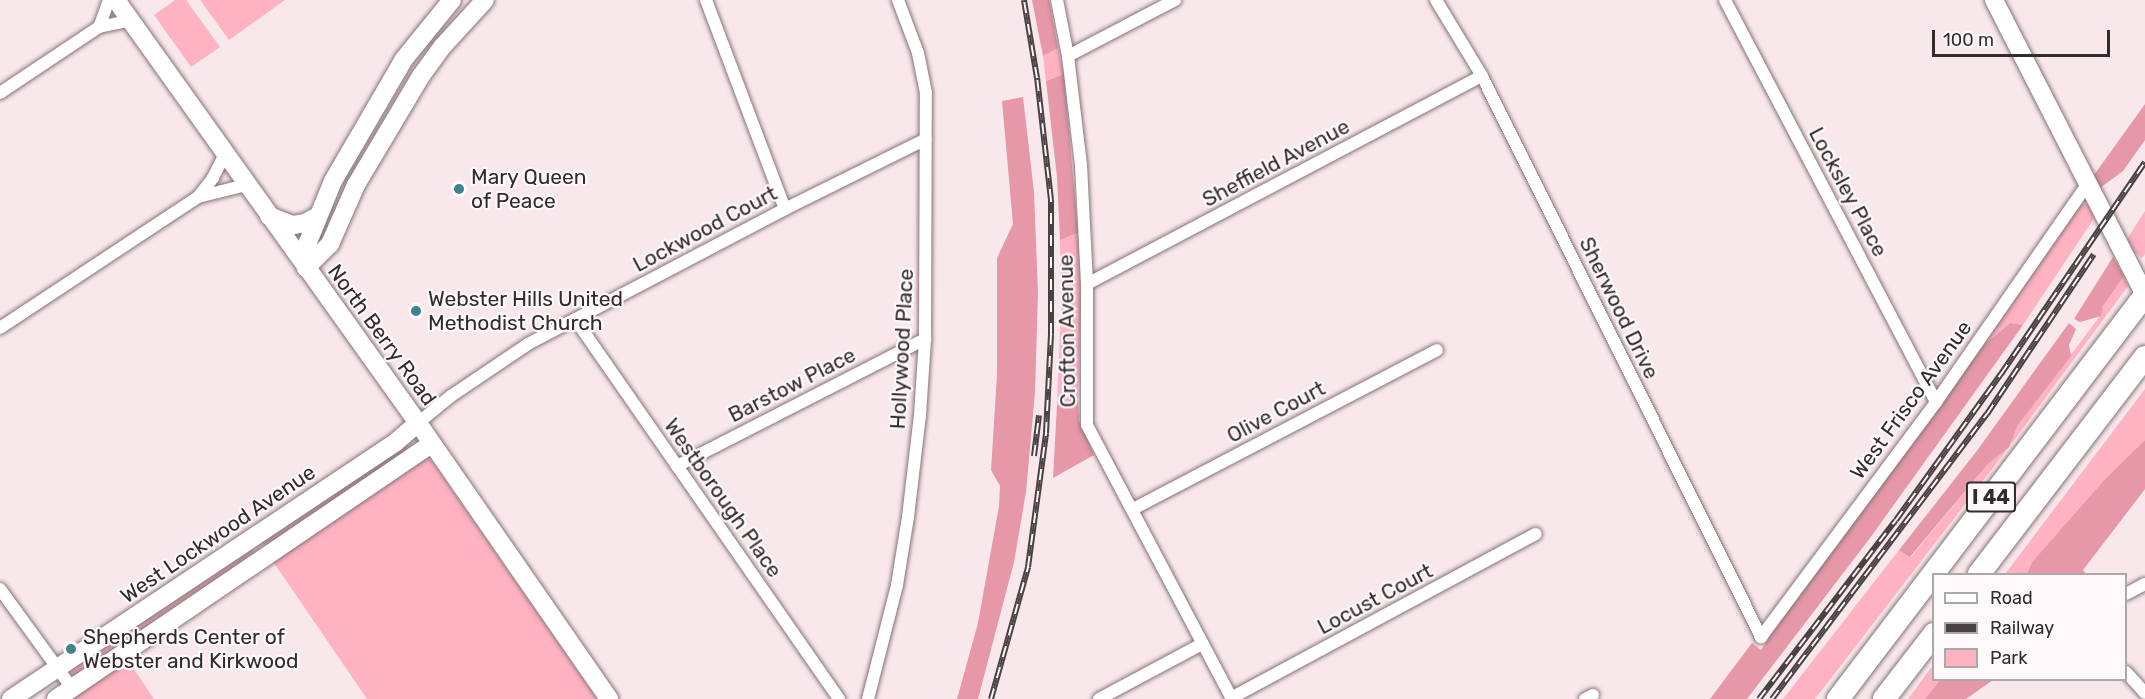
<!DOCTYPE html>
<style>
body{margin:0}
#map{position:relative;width:2145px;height:699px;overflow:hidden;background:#f9e8eb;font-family:Rubik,sans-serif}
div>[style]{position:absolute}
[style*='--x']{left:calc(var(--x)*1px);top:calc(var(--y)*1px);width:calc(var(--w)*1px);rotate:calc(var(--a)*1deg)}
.green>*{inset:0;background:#ffb2c1}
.forest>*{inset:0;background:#e697a8}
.roads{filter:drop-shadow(0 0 2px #847477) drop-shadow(0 0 2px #847477)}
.street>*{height:12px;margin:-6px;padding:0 6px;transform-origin:6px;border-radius:6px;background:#fff}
.secondary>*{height:18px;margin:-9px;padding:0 9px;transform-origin:9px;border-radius:9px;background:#fff}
.highway>*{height:22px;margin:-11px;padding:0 11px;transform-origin:11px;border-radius:11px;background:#fff}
.rail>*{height:6px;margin-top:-3px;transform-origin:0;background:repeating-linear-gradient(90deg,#fdf9fa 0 11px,#494142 0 22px);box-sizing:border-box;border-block:2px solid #494142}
.dots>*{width:16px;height:16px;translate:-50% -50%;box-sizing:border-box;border:3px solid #fdf9fa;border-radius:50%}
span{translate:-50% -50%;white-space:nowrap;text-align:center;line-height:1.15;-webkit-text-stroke:4.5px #fdf9fa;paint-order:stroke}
.shield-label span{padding:2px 4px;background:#fdf9fa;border:2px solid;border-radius:4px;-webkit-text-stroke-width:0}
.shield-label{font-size:20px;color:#322b2c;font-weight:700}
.street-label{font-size:21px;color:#322b2c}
.poi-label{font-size:21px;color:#322b2c}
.left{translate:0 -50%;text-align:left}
.legend{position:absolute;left:1932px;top:573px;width:195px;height:108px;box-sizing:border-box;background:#fdf9fa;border:2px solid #aca7a8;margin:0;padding:8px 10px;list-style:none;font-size:18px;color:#322b2c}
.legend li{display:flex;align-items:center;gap:12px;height:30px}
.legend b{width:30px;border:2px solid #aca7a8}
.scale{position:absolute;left:1932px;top:30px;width:178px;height:27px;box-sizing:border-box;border:3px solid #322b2c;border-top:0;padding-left:8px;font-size:18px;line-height:21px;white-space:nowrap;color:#322b2c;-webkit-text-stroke:4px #fdf9fa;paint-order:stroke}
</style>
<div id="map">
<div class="green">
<div style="clip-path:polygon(175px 0,186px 0,220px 47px,191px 67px,154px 15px)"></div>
<div style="clip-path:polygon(200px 0,285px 0,229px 40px)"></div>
<div style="clip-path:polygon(1058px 48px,1064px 74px,1046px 81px,1043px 56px)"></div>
<div style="clip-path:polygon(2083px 204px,2088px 204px,2094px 212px,2093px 220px,2023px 325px,2010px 323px,1983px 346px,2076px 208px)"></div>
<div style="clip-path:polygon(2145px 211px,2145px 254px,2142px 258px,2133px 251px,2127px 239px)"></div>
<div style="clip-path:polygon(1078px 233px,1081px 297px,1078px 399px,1057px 405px,1061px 311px,1060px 240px)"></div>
<div style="clip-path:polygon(2124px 276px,2128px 286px,2009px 447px,1815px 699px,1783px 699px,1899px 550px,1911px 557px,1987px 465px,2009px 447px,2018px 425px,2100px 316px,2103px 306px)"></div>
<div style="clip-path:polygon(2145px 389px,2145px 440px,2106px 478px,2032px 562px,2027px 574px,2005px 574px)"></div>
<div style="clip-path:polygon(405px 444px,408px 449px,268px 548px,263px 544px,260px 539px)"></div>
<div style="clip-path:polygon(426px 458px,432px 461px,597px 699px,367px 699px,272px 560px)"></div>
<div style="clip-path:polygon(249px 546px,256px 556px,77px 676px,73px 675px,71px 668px)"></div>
<div style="clip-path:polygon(127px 659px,154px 699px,67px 699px)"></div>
<div style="clip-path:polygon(1933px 665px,1934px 680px,1940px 680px,1925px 699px,1908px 699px)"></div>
</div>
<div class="forest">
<div style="clip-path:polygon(1032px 0,1049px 0,1058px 48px,1043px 56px)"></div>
<div style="clip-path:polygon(1064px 74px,1078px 233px,1060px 240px,1057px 177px,1046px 81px)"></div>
<div style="clip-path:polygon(1023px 97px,1034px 192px,1038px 293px,1035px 392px,1026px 492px,1014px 562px,978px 699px,957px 699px,978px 623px,999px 506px,1000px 486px,991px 470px,997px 375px,997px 258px,1013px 224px,1002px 101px)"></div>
<div style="clip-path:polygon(2145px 104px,2145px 140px,2123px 171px,2100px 188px,2094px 175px)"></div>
<div style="clip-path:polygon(2113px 257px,2124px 276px,2103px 306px,2101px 316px,2080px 322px,2074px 319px)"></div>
<div style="clip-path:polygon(2010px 323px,2023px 325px,1870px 538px,1747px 699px,1710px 699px,1752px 643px,1761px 650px,1782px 618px,1983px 346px)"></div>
<div style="clip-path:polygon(2069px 323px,2076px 329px,2069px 345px,2071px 356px,2018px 425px,2009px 447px,1987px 465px,1910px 557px,1899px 550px,1976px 452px)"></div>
<div style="clip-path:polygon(1078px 399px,1079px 421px,1094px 455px,1053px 478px,1057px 405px)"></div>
<div style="clip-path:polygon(2145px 440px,2145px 489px,2083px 570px,2086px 574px,2027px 574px,2032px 562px,2106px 478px)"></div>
<div style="clip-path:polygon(1940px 680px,1993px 680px,1966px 699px,1925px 699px)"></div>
</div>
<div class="roads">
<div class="street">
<div style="--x:109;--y:0;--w:29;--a:110"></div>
<div style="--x:99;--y:27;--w:33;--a:-12"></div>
<div style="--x:706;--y:0;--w:223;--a:69.3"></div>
<div style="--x:1057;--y:0;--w:57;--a:78.9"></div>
<div style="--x:1068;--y:56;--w:110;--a:83.2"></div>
<div style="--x:1081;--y:165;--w:119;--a:87.1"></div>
<div style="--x:1087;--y:284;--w:141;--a:90"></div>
<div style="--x:1087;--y:425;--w:310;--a:62.1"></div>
<div style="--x:1436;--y:0;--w:89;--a:58.8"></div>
<div style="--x:1482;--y:76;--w:627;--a:63.56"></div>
<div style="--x:1761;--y:637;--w:293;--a:-53.3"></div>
<div style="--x:1936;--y:402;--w:267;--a:-55.2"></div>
<div style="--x:1725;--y:0;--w:454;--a:62.3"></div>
<div style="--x:1068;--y:56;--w:121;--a:-27.6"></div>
<div style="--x:0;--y:93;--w:119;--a:-33.7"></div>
<div style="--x:225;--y:154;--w:27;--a:117"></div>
<div style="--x:213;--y:178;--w:24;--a:128"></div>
<div style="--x:198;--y:197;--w:49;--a:-14"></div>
<div style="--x:1087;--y:284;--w:446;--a:-27.8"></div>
<div style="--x:575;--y:319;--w:463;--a:55.2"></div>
<div style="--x:0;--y:328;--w:237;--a:-33.5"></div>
<div style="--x:418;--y:423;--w:43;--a:-39.3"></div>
<div style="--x:451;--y:396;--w:93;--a:-34"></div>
<div style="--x:528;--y:344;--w:290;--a:-27.7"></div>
<div style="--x:785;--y:209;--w:157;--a:-26.4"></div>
<div style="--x:677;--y:466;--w:279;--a:-27.1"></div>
<div style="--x:1133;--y:509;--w:343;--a:-27.6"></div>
<div style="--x:0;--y:589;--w:122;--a:54"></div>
<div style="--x:2126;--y:594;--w:21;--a:-28"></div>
<div style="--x:2126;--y:672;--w:28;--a:48"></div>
<div style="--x:1231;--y:698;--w:346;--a:-28.3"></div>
<div style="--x:868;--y:699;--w:118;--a:-75.7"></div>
<div style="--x:897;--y:585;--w:69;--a:-80.8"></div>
<div style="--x:908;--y:517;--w:103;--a:-83.3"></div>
<div style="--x:920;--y:415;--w:76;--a:-86.2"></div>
<div style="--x:925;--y:339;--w:246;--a:-89.8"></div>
<div style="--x:926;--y:93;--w:41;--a:-101.3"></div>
<div style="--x:918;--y:53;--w:57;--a:-110.7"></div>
<div style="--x:1099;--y:699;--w:117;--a:-28.1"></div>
<div style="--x:1585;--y:699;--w:9;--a:-27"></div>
</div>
<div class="secondary">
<div style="--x:116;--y:0;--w:520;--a:54.48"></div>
<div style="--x:418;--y:423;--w:336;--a:55.3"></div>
<div style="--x:1994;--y:0;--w:331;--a:62.9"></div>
<div style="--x:269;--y:216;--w:26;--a:21"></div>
<div style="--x:293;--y:225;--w:12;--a:-9"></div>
<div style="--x:305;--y:223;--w:15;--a:-28"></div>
<div style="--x:306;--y:268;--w:34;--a:-45"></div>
<div style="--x:330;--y:244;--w:64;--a:-66.2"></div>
<div style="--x:356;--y:185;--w:127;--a:-59.2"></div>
<div style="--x:421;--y:76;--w:37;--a:-54"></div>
<div style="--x:443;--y:46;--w:62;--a:-47.6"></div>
<div style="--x:306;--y:268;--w:26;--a:-86"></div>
<div style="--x:308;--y:242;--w:66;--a:-67.7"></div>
<div style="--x:333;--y:181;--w:141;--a:-59.8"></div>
<div style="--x:404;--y:59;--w:76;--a:-50.9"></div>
<div style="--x:11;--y:699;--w:463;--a:-33.7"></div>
<div style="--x:396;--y:442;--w:29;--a:-41"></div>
<div style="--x:56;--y:699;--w:453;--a:-34.2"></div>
</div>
<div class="highway">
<div style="--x:1979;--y:574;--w:273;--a:-52.6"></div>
<div style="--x:1838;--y:699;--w:507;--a:-52.77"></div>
<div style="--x:1884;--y:699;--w:82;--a:-52.4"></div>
</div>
</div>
<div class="rail">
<div style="--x:1034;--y:456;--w:41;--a:-83"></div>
<div style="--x:991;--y:699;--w:137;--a:-74.3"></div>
<div style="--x:1028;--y:567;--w:135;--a:-82.3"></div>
<div style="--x:1046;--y:433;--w:99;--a:-87.1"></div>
<div style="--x:1051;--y:334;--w:134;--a:-90"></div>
<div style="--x:1051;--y:200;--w:123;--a:-96.5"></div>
<div style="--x:1037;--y:78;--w:79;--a:-99.5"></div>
<div style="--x:1759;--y:699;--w:225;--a:-52.6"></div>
<div style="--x:1896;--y:520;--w:180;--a:-54.3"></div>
<div style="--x:2001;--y:374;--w:256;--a:-55.8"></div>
<div style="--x:1772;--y:699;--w:357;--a:-53"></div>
<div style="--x:1987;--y:414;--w:192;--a:-56.2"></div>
</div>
<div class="dots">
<div style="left:459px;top:189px;background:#3e8390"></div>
<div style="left:416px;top:311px;background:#3e8390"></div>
<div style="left:71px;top:649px;background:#3e8390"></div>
</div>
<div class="shield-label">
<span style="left:1991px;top:497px">I 44</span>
</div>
<div class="street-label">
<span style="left:1276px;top:163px;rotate:-28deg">Sheffield Avenue</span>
<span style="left:1848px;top:192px;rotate:62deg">Locksley Place</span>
<span style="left:705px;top:229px;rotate:-28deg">Lockwood Court</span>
<span style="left:1619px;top:308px;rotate:64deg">Sherwood Drive</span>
<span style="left:1067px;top:331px;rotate:-91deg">Crofton Avenue</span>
<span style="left:382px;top:335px;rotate:54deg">North Berry Road</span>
<span style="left:902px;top:349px;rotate:-87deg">Hollywood Place</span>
<span style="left:792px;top:385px;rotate:-27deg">Barstow Place</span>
<span style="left:1911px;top:400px;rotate:-54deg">West Frisco Avenue</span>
<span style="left:1276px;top:412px;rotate:-28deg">Olive Court</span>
<span style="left:723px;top:498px;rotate:55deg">Westborough Place</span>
<span style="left:218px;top:534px;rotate:-34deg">West Lockwood Avenue</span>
<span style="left:1375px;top:599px;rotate:-28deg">Locust Court</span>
</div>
<div class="poi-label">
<span class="left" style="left:471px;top:189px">Mary Queen<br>of Peace</span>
<span class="left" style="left:428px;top:311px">Webster Hills United<br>Methodist Church</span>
<span class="left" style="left:83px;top:649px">Shepherds Center of<br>Webster and Kirkwood</span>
</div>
<ul class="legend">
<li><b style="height:8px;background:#fff"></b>Road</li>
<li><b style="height:8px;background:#494142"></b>Railway</li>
<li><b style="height:16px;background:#ffb2c1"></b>Park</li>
</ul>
<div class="scale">100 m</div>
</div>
